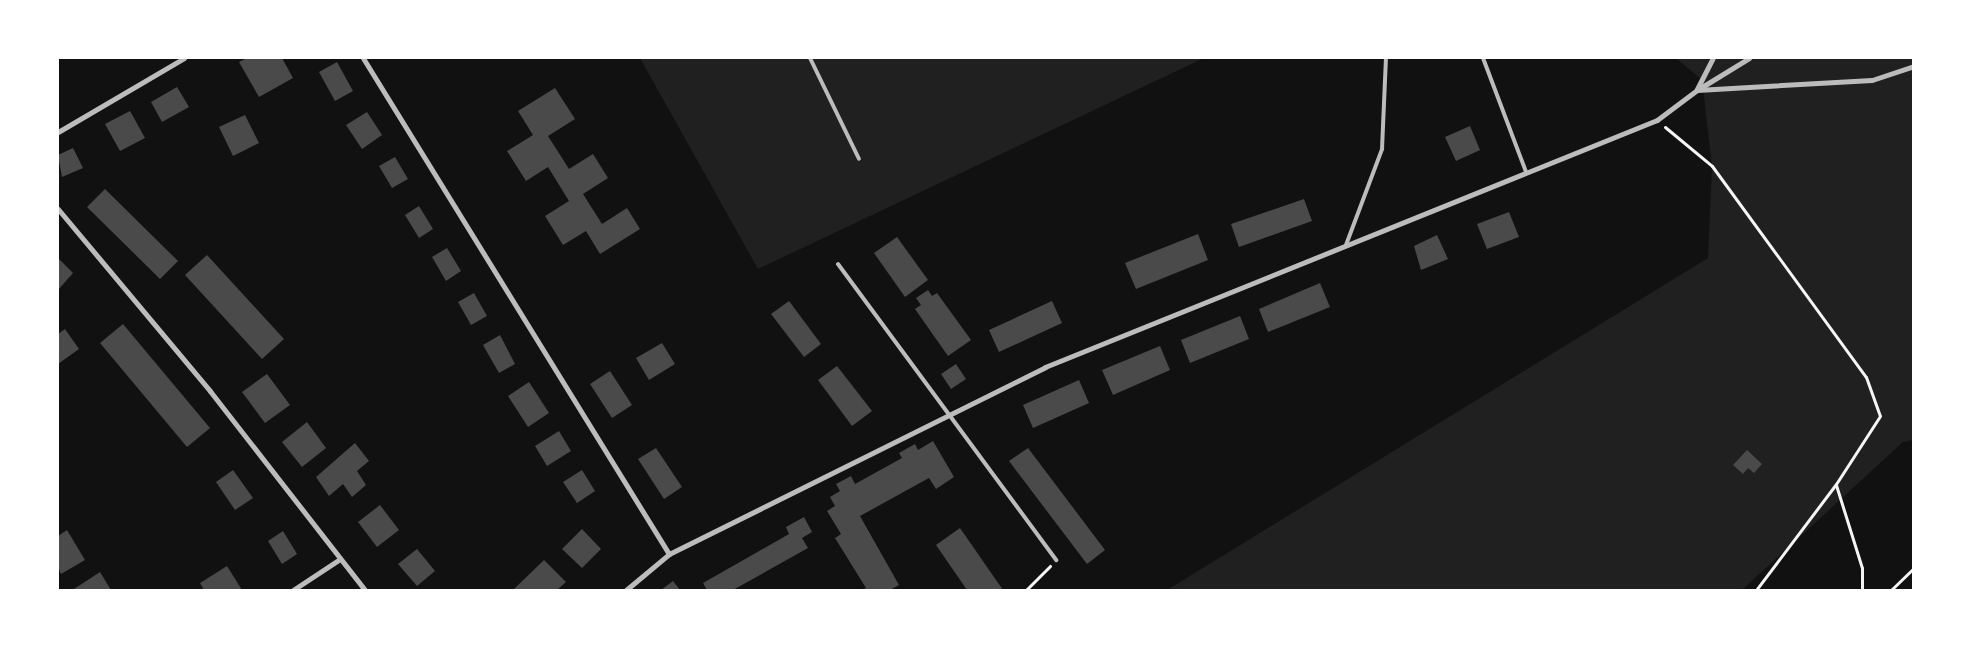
<!DOCTYPE html>
<style>
body{margin:0}
#map{position:relative;width:1971px;height:648px;overflow:hidden;background:#111;font-family:"DejaVu Sans",sans-serif}
div>[style]{position:absolute}
[style*='--x']{left:calc(var(--x)*1px);top:calc(var(--y)*1px);width:calc(var(--w)*1px);rotate:calc(var(--a)*1deg)}
.green>*{inset:0;background:#202020}
.building>*{inset:0;background:#4a4a4a}
.path>*{height:3px;margin:-1.5px;padding:0 1.5px;transform-origin:1.5px;border-radius:1.5px;background:#f5f5f5}
.service>*{height:4px;margin:-2px;padding:0 2px;transform-origin:2px;border-radius:2px;background:#bcbcbc}
.minor>*{height:5px;margin:-2.5px;padding:0 2.5px;transform-origin:2.5px;border-radius:2.5px;background:#bcbcbc}
span{translate:-50% -50%;white-space:nowrap;text-align:center;line-height:1.15;-webkit-text-stroke:4.5px #fff;paint-order:stroke}
.frame{position:absolute;inset:0;border:59px solid #fff;pointer-events:none}
</style>
<div id="map">
<div class="green">
<div style="clip-path:polygon(640px 58px,1204px 58px,758px 269px)"></div>
<div style="clip-path:polygon(1676px 58px,1913px 58px,1913px 440px,1903px 442px,1742px 590px,1167px 590px,1708px 258px,1712px 166px,1702px 80px)"></div>
</div>
<div class="building">
<div style="clip-path:polygon(247px 58px,282px 58px,293px 78px,259px 97px,239px 62px)"></div>
<div style="clip-path:polygon(337px 62px,353px 91px,335px 101px,319px 72px)"></div>
<div style="clip-path:polygon(177px 87px,189px 107px,162px 122px,151px 102px)"></div>
<div style="clip-path:polygon(555px 88px,575px 119px,548px 136px,569px 169px,593px 154px,608px 178px,583px 194px,602px 224px,627px 208px,640px 229px,600px 254px,586px 231px,563px 245px,545px 216px,569px 201px,548px 167px,526px 181px,507px 151px,533px 135px,518px 111px)"></div>
<div style="clip-path:polygon(130px 111px,145px 138px,120px 151px,105px 124px)"></div>
<div style="clip-path:polygon(367px 112px,382px 135px,362px 149px,346px 125px)"></div>
<div style="clip-path:polygon(245px 115px,259px 143px,233px 156px,219px 127px)"></div>
<div style="clip-path:polygon(1470px 126px,1480px 150px,1456px 161px,1445px 137px)"></div>
<div style="clip-path:polygon(73px 148px,83px 168px,62px 177px,58px 155px)"></div>
<div style="clip-path:polygon(395px 157px,408px 179px,392px 188px,379px 166px)"></div>
<div style="clip-path:polygon(105px 189px,178px 261px,160px 279px,87px 207px)"></div>
<div style="clip-path:polygon(1304px 199px,1312px 221px,1239px 247px,1231px 224px)"></div>
<div style="clip-path:polygon(419px 206px,433px 229px,419px 238px,405px 215px)"></div>
<div style="clip-path:polygon(1509px 212px,1519px 237px,1487px 249px,1477px 224px)"></div>
<div style="clip-path:polygon(1198px 234px,1208px 260px,1136px 289px,1125px 263px)"></div>
<div style="clip-path:polygon(1437px 235px,1448px 259px,1421px 270px,1414px 246px)"></div>
<div style="clip-path:polygon(897px 237px,928px 280px,905px 297px,874px 253px)"></div>
<div style="clip-path:polygon(447px 248px,461px 271px,446px 281px,432px 257px)"></div>
<div style="clip-path:polygon(207px 255px,284px 339px,262px 359px,185px 275px)"></div>
<div style="clip-path:polygon(58px 258px,73px 273px,58px 290px)"></div>
<div style="clip-path:polygon(1320px 283px,1330px 307px,1268px 332px,1259px 309px)"></div>
<div style="clip-path:polygon(928px 290px,932px 296px,937px 293px,971px 340px,948px 356px,915px 309px,921px 305px,916px 298px)"></div>
<div style="clip-path:polygon(474px 293px,487px 316px,471px 325px,458px 302px)"></div>
<div style="clip-path:polygon(789px 301px,821px 344px,804px 357px,771px 314px)"></div>
<div style="clip-path:polygon(1052px 301px,1062px 323px,999px 352px,989px 330px)"></div>
<div style="clip-path:polygon(1240px 316px,1249px 339px,1190px 363px,1181px 340px)"></div>
<div style="clip-path:polygon(123px 324px,210px 428px,187px 447px,100px 343px)"></div>
<div style="clip-path:polygon(65px 329px,79px 349px,58px 364px,58px 334px)"></div>
<div style="clip-path:polygon(500px 335px,515px 364px,499px 373px,483px 345px)"></div>
<div style="clip-path:polygon(662px 343px,675px 364px,649px 380px,636px 358px)"></div>
<div style="clip-path:polygon(1160px 346px,1170px 370px,1113px 395px,1102px 370px)"></div>
<div style="clip-path:polygon(956px 364px,966px 379px,951px 389px,941px 374px)"></div>
<div style="clip-path:polygon(837px 366px,872px 411px,852px 426px,818px 380px)"></div>
<div style="clip-path:polygon(610px 371px,632px 405px,612px 418px,590px 384px)"></div>
<div style="clip-path:polygon(267px 374px,290px 405px,265px 423px,242px 392px)"></div>
<div style="clip-path:polygon(1079px 380px,1089px 403px,1033px 428px,1023px 405px)"></div>
<div style="clip-path:polygon(529px 382px,549px 413px,528px 427px,508px 396px)"></div>
<div style="clip-path:polygon(307px 422px,326px 448px,302px 467px,282px 442px)"></div>
<div style="clip-path:polygon(559px 431px,571px 451px,547px 466px,535px 446px)"></div>
<div style="clip-path:polygon(933px 441px,954px 477px,936px 489px,929px 478px,860px 516px,899px 585px,890px 590px,862px 590px,866px 588px,835px 538px,841px 534px,827px 511px,835px 506px,830px 497px,840px 491px,836px 484px,851px 476px,855px 484px,902px 458px,899px 453px,915px 444px,918px 450px)"></div>
<div style="clip-path:polygon(355px 443px,369px 461px,357px 471px,366px 485px,352px 497px,343px 484px,329px 496px,316px 477px)"></div>
<div style="clip-path:polygon(656px 448px,682px 487px,664px 499px,638px 459px)"></div>
<div style="clip-path:polygon(1028px 448px,1105px 550px,1087px 564px,1009px 461px)"></div>
<div style="clip-path:polygon(1747px 450px,1762px 464px,1754px 473px,1748px 468px,1743px 474px,1733px 465px)"></div>
<div style="clip-path:polygon(233px 470px,253px 498px,235px 510px,216px 482px)"></div>
<div style="clip-path:polygon(582px 470px,595px 491px,577px 503px,563px 482px)"></div>
<div style="clip-path:polygon(380px 505px,399px 530px,377px 547px,358px 522px)"></div>
<div style="clip-path:polygon(804px 517px,812px 532px,802px 538px,808px 548px,733px 590px,707px 590px,703px 583px,789px 534px,786px 527px)"></div>
<div style="clip-path:polygon(960px 528px,1003px 590px,967px 590px,936px 545px)"></div>
<div style="clip-path:polygon(582px 529px,601px 549px,582px 568px,562px 549px)"></div>
<div style="clip-path:polygon(67px 530px,85px 560px,61px 574px,58px 567px,58px 536px)"></div>
<div style="clip-path:polygon(283px 531px,297px 554px,282px 564px,268px 541px)"></div>
<div style="clip-path:polygon(417px 549px,435px 571px,417px 586px,398px 564px)"></div>
<div style="clip-path:polygon(544px 560px,566px 582px,557px 590px,513px 590px)"></div>
<div style="clip-path:polygon(227px 566px,242px 590px,204px 590px,200px 583px)"></div>
<div style="clip-path:polygon(100px 572px,111px 590px,75px 590px,74px 589px)"></div>
<div style="clip-path:polygon(673px 581px,680px 590px,661px 590px)"></div>
</div>
<div class="path">
<div style="--x:1665;--y:127;--w:61;--a:39.7"></div>
<div style="--x:1712;--y:166;--w:261;--a:53.9"></div>
<div style="--x:1866;--y:377;--w:41;--a:70.3"></div>
<div style="--x:1880;--y:416;--w:81;--a:122.9"></div>
<div style="--x:1836;--y:484;--w:133;--a:127"></div>
<div style="--x:1836;--y:485;--w:87;--a:72.6"></div>
<div style="--x:1862;--y:568;--w:22;--a:90"></div>
<div style="--x:1026;--y:590;--w:34;--a:-45"></div>
<div style="--x:1891;--y:590;--w:32;--a:-44"></div>
</div>
<div class="service">
<div style="--x:810;--y:58;--w:112;--a:64.1"></div>
<div style="--x:1483;--y:58;--w:122;--a:69.3"></div>
<div style="--x:1346;--y:245;--w:103;--a:-69.4"></div>
<div style="--x:1382;--y:149;--w:91;--a:-87.5"></div>
<div style="--x:838;--y:264;--w:368;--a:53.6"></div>
</div>
<div class="minor">
<div style="--x:363;--y:58;--w:583;--a:58.33"></div>
<div style="--x:1697;--y:89;--w:35;--a:-63"></div>
<div style="--x:1697;--y:90;--w:175;--a:-3.3"></div>
<div style="--x:1872;--y:80;--w:44;--a:-18.4"></div>
<div style="--x:58;--y:132;--w:146;--a:-30.4"></div>
<div style="--x:58;--y:209;--w:237;--a:50.1"></div>
<div style="--x:210;--y:391;--w:252;--a:52.1"></div>
<div style="--x:293;--y:590;--w:56;--a:-33.4"></div>
<div style="--x:626;--y:590;--w:56;--a:-39.9"></div>
<div style="--x:669;--y:554;--w:420;--a:-26.4"></div>
<div style="--x:1045;--y:367;--w:660;--a:-21.98"></div>
<div style="--x:1657;--y:120;--w:50;--a:-36.9"></div>
<div style="--x:1697;--y:90;--w:61;--a:-31.6"></div>
</div>
<div class="frame"></div>
</div>
